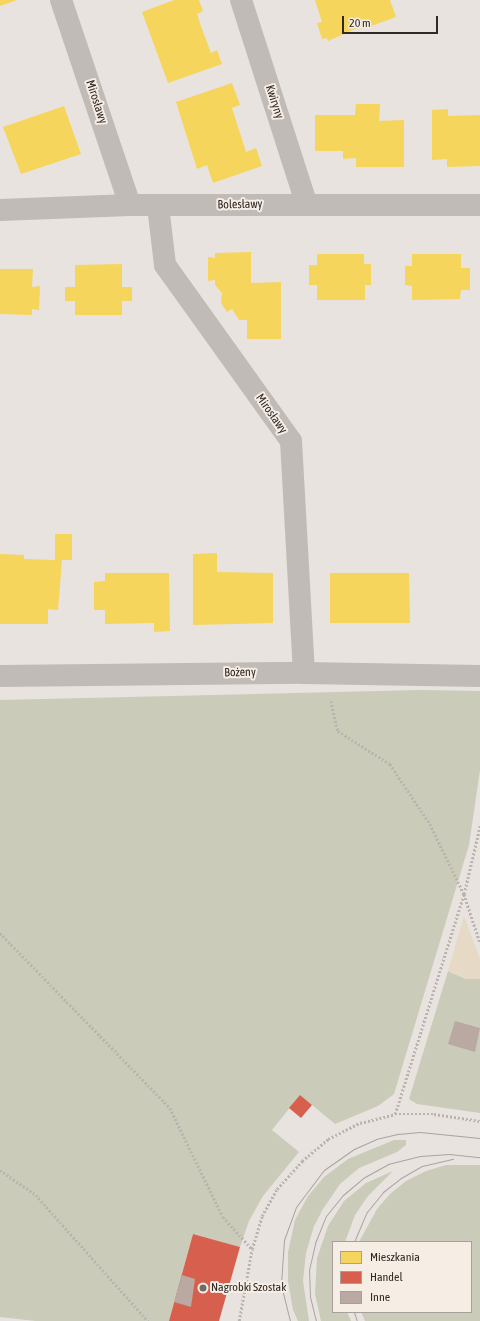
<!DOCTYPE html>
<meta charset="utf-8">
<style>
body{margin:0}
#map{position:relative;width:480px;height:1321px;overflow:hidden;background:#e8e3de;font-family:"Asap Condensed",sans-serif}
div>[style]{position:absolute}
[style*='--x']{left:calc(var(--x)*1px);top:calc(var(--y)*1px);width:calc(var(--w)*1px);rotate:calc(var(--a)*1deg)}
.green>*{inset:0;background:#caccb9}
.sand>*{inset:0;background:#e6dac6}
.homes>*{inset:0;background:#f6d55c}
.shops>*{inset:0;background:#d6604d}
.building>*{inset:0;background:#baa8a2}
.path>*{height:2.5px;margin-top:-1.25px;transform-origin:0;background:repeating-linear-gradient(90deg,#bab4af 0 2px,transparent 0 4px)}
.street>*{height:22px;margin:-11px;padding:0 11px;transform-origin:11px;border-radius:11px;background:#c1bbb7}
.tram>*{height:1px;margin:-0.5px;padding:0 0.5px;transform-origin:0.5px;border-radius:0.5px;background:#a9a4a1}
.dots>*{width:11px;height:11px;translate:-50% -50%;box-sizing:border-box;border:2px solid #f6ede5;border-radius:50%}
span{translate:-50% -50%;white-space:nowrap;text-align:center;line-height:1.15;-webkit-text-stroke:4px #f6ede5;paint-order:stroke}
.street-label{font-size:12px;color:#312926}
.poi-label{font-size:12px;color:#312926}
.left{translate:0 -50%;text-align:left}
.legend{position:absolute;left:332px;top:1241px;width:140px;height:72px;box-sizing:border-box;background:#f6ede5;border:1px solid #a79f99;margin:0;padding:5px 7px;list-style:none;font-size:12px;color:#312926}
.legend li{display:flex;align-items:center;gap:8px;height:20px}
.legend b{width:20px;border:1px solid #a79f99}
.scale{position:absolute;left:342px;top:16px;width:96px;height:18px;box-sizing:border-box;border:2px solid #312926;border-top:0;padding-left:5px;font-size:12px;line-height:14px;white-space:nowrap;color:#312926;-webkit-text-stroke:3px #f6ede5;paint-order:stroke}
</style>
<div id="map">
<div class="green">
<div style="clip-path:polygon(420px 690px,480px 691px,480px 770px,469px 845px,394px 1094px,378px 1106px,335px 1124px,300px 1095px,272px 1130px,299px 1152px,263px 1196px,249px 1221px,240px 1247px,193px 1234px,169px 1321px,36px 1321px,0 1317px,0 700px)"></div>
<div style="clip-path:polygon(448px 971px,466px 979px,480px 979px,480px 1113px,417px 1104px,409px 1099px)"></div>
<div style="clip-path:polygon(394px 1140px,406px 1140px,406px 1145px,397px 1152px,359px 1168px,340px 1184px,323px 1209px,314px 1226px,306px 1253px,303px 1281px,309px 1321px,298px 1321px,293px 1310px,288px 1281px,288px 1252px,295px 1220px,308px 1196px,324px 1177px,348px 1159px)"></div>
<div style="clip-path:polygon(446px 1165px,480px 1165px,480px 1321px,365px 1321px,361px 1312px,471px 1312px,471px 1242px,359px 1242px,377px 1209px,390px 1194px,406px 1181px,426px 1171px)"></div>
<div style="clip-path:polygon(393px 1171px,368px 1196px,355px 1215px,345px 1242px,333px 1242px,333px 1312px,347px 1312px,351px 1321px,321px 1321px,315px 1294px,317px 1258px,328px 1226px,344px 1201px,366px 1183px)"></div>
</div>
<div class="sand">
<div style="clip-path:polygon(464px 916px,480px 959px,480px 979px,466px 979px,448px 971px)"></div>
</div>
<div class="homes">
<div style="clip-path:polygon(0 0,17px 0,0 6px)"></div>
<div style="clip-path:polygon(174px 0,199px 0,203px 11px,197px 14px,202px 29px,211px 53px,217px 50px,222px 64px,168px 83px,142px 12px)"></div>
<div style="clip-path:polygon(315px 0,390px 0,396px 17px,363px 29px,362px 26px,328px 41px,327px 38px,322px 39px,317px 23px,322px 22px)"></div>
<div style="clip-path:polygon(232px 83px,240px 105px,232px 108px,246px 152px,256px 148px,262px 166px,213px 183px,207px 165px,197px 169px,176px 102px)"></div>
<div style="clip-path:polygon(356px 104px,380px 104px,379px 121px,404px 120px,404px 167px,356px 167px,356px 158px,343px 159px,343px 151px,315px 151px,315px 115px,355px 115px)"></div>
<div style="clip-path:polygon(64px 106px,81px 154px,21px 174px,3px 127px)"></div>
<div style="clip-path:polygon(448px 109px,448px 116px,480px 115px,480px 166px,447px 167px,447px 159px,432px 160px,432px 110px)"></div>
<div style="clip-path:polygon(251px 252px,251px 283px,281px 282px,281px 339px,247px 339px,247px 320px,239px 320px,232px 309px,227px 312px,221px 303px,222px 293px,215px 285px,215px 280px,208px 281px,208px 257px,215px 258px,215px 253px)"></div>
<div style="clip-path:polygon(317px 254px,364px 254px,364px 264px,371px 264px,371px 285px,365px 285px,365px 300px,317px 300px,317px 285px,309px 285px,309px 265px,317px 265px)"></div>
<div style="clip-path:polygon(412px 254px,461px 254px,461px 268px,470px 268px,470px 290px,461px 290px,460px 299px,412px 300px,412px 286px,405px 285px,405px 266px,412px 266px)"></div>
<div style="clip-path:polygon(122px 264px,122px 287px,132px 287px,132px 301px,122px 301px,122px 315px,75px 315px,75px 301px,65px 301px,65px 287px,75px 287px,75px 265px)"></div>
<div style="clip-path:polygon(0 269px,33px 269px,32px 287px,40px 286px,39px 310px,32px 309px,32px 315px,0 314px)"></div>
<div style="clip-path:polygon(55px 534px,72px 534px,72px 560px,62px 560px,58px 610px,48px 609px,48px 624px,0 624px,0 554px,24px 555px,24px 559px,55px 560px)"></div>
<div style="clip-path:polygon(217px 553px,217px 572px,273px 573px,273px 623px,193px 625px,193px 554px)"></div>
<div style="clip-path:polygon(105px 573px,169px 573px,170px 631px,154px 632px,154px 623px,105px 624px,105px 610px,94px 610px,94px 582px,105px 581px)"></div>
<div style="clip-path:polygon(330px 573px,409px 573px,410px 623px,330px 623px)"></div>
</div>
<div class="shops">
<div style="clip-path:polygon(300px 1095px,312px 1105px,301px 1118px,289px 1108px)"></div>
<div style="clip-path:polygon(193px 1234px,240px 1247px,219px 1321px,169px 1321px)"></div>
</div>
<div class="building">
<div style="clip-path:polygon(455px 1021px,480px 1028px,475px 1052px,448px 1044px)"></div>
<div style="clip-path:polygon(182px 1275px,195px 1279px,191px 1307px,174px 1302px)"></div>
</div>
<div class="path">
<div style="--x:331;--y:701;--w:31;--a:77"></div>
<div style="--x:338;--y:731;--w:62;--a:32.4"></div>
<div style="--x:390;--y:764;--w:72;--a:56.3"></div>
<div style="--x:430;--y:824;--w:78;--a:64.1"></div>
<div style="--x:464;--y:894;--w:51;--a:71.6"></div>
<div style="--x:0;--y:933;--w:244;--a:45.8"></div>
<div style="--x:170;--y:1108;--w:121;--a:64.1"></div>
<div style="--x:223;--y:1217;--w:43;--a:47.8"></div>
<div style="--x:395;--y:1114;--w:231;--a:-72.6"></div>
<div style="--x:464;--y:894;--w:70;--a:-76.8"></div>
<div style="--x:0;--y:1170;--w:44;--a:34.8"></div>
<div style="--x:36;--y:1195;--w:169;--a:48.4"></div>
<div style="--x:239;--y:1321;--w:73;--a:-79.8"></div>
<div style="--x:252;--y:1249;--w:34;--a:-73"></div>
<div style="--x:262;--y:1216;--w:31;--a:-61"></div>
<div style="--x:277;--y:1189;--w:38;--a:-48"></div>
<div style="--x:302;--y:1161;--w:34;--a:-40"></div>
<div style="--x:328;--y:1139;--w:36;--a:-27"></div>
<div style="--x:360;--y:1123;--w:36;--a:-14"></div>
<div style="--x:395;--y:1114;--w:39;--a:0"></div>
<div style="--x:434;--y:1114;--w:47;--a:8.7"></div>
</div>
<div class="street">
<div style="--x:61;--y:0;--w:216;--a:71.4"></div>
<div style="--x:241;--y:0;--w:213;--a:72.2"></div>
<div style="--x:158;--y:206;--w:59;--a:83.2"></div>
<div style="--x:165;--y:265;--w:216;--a:54.4"></div>
<div style="--x:291;--y:441;--w:232;--a:86.8"></div>
<div style="--x:0;--y:210;--w:130;--a:-2.2"></div>
<div style="--x:130;--y:205;--w:350;--a:0"></div>
<div style="--x:0;--y:676;--w:304;--a:-0.6"></div>
<div style="--x:304;--y:673;--w:176;--a:1"></div>
</div>
<div class="tram">
<div style="--x:354;--y:1242;--w:33;--a:-67"></div>
<div style="--x:367;--y:1212;--w:26;--a:-51"></div>
<div style="--x:383;--y:1192;--w:23;--a:-38"></div>
<div style="--x:401;--y:1178;--w:24;--a:-30"></div>
<div style="--x:422;--y:1166;--w:32;--a:-13"></div>
<div style="--x:354;--y:1312;--w:9;--a:72"></div>
<div style="--x:290;--y:1321;--w:38;--a:-104"></div>
<div style="--x:281;--y:1284;--w:44;--a:-86.1"></div>
<div style="--x:284;--y:1240;--w:35;--a:-70"></div>
<div style="--x:296;--y:1207;--w:46;--a:-52.9"></div>
<div style="--x:324;--y:1170;--w:37;--a:-35"></div>
<div style="--x:354;--y:1149;--w:24;--a:-24"></div>
<div style="--x:376;--y:1139;--w:23;--a:-13"></div>
<div style="--x:398;--y:1134;--w:22;--a:-5"></div>
<div style="--x:420;--y:1132;--w:60;--a:5.7"></div>
<div style="--x:316;--y:1321;--w:25;--a:-104"></div>
<div style="--x:310;--y:1297;--w:27;--a:-92"></div>
<div style="--x:309;--y:1270;--w:28;--a:-77"></div>
<div style="--x:315;--y:1243;--w:29;--a:-68"></div>
<div style="--x:326;--y:1216;--w:27;--a:-51"></div>
<div style="--x:343;--y:1195;--w:26;--a:-40"></div>
<div style="--x:363;--y:1178;--w:29;--a:-29"></div>
<div style="--x:388;--y:1164;--w:33;--a:-14"></div>
<div style="--x:420;--y:1156;--w:29;--a:-4"></div>
<div style="--x:449;--y:1154;--w:31;--a:6"></div>
</div>
<div class="dots">
<div style="left:203px;top:1288px;background:#716a66"></div>
</div>
<div class="street-label">
<span style="left:96px;top:102px;rotate:72deg">Mirosławy</span>
<span style="left:274px;top:102px;rotate:72deg">Kwiryny</span>
<span style="left:240px;top:205px;rotate:-1deg">Bolesławy</span>
<span style="left:271px;top:414px;rotate:55deg">Mirosławy</span>
<span style="left:240px;top:673px;rotate:-1deg">Bożeny</span>
</div>
<div class="poi-label">
<span class="left" style="left:211px;top:1288px">Nagrobki Szostak</span>
</div>
<ul class="legend">
<li><b style="height:11px;background:#f6d55c"></b>Mieszkania</li>
<li><b style="height:11px;background:#d6604d"></b>Handel</li>
<li><b style="height:11px;background:#baa8a2"></b>Inne</li>
</ul>
<div class="scale">20 m</div>
</div>
